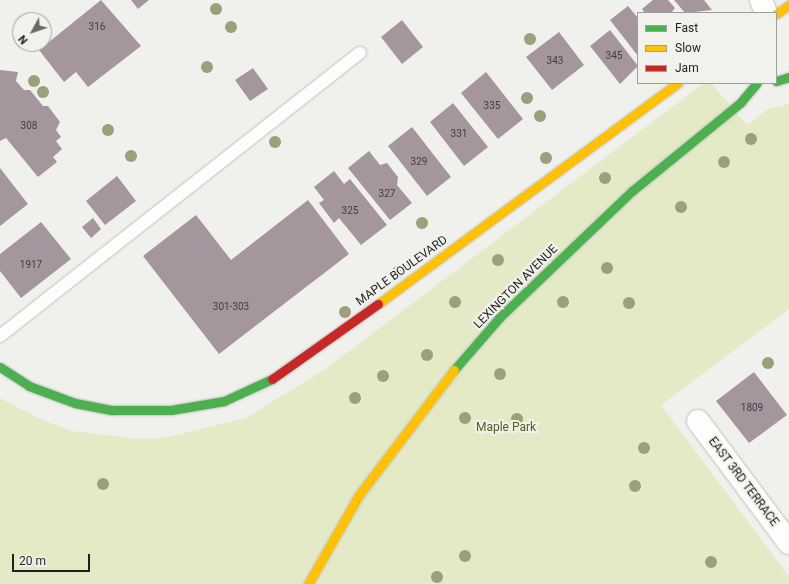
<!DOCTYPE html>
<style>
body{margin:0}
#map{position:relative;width:789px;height:584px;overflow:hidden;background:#f0f1ed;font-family:Roboto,sans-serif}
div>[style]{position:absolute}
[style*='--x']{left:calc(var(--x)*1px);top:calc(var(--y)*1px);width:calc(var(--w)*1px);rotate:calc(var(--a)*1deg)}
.green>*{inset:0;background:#e3eac5}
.building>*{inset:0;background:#a5969d}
.roads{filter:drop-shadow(0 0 1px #c1c2bf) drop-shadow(0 0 1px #c1c2bf)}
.lane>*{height:12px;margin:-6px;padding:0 6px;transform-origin:6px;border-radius:6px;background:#fdfdfc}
.street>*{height:22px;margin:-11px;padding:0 11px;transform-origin:11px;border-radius:11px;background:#fdfdfc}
.fast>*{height:9px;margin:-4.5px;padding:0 4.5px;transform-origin:4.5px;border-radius:4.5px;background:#4caf50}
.slow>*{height:9px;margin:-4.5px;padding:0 4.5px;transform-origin:4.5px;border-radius:4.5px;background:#ffc107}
.jam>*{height:9px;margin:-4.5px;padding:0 4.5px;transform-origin:4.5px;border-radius:4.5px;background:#c62828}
.trees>*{width:12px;height:12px;margin:-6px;border-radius:50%;background:#9b9f7a}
span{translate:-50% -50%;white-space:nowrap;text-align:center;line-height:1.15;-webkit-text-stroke:4px #f1f2ec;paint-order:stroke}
.number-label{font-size:10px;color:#403e3d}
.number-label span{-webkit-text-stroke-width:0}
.street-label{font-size:12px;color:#1f201d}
.park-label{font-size:12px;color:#555c1b}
.legend{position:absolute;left:637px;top:12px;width:140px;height:72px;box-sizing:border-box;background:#f1f2ec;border:1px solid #9d9e99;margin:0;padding:5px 7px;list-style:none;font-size:12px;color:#1f201d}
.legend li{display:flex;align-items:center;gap:8px;height:20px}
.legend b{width:20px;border:1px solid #9d9e99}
.north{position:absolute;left:12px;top:12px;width:40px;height:40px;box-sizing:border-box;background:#f1f2ec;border:1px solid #9d9e99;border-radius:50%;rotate:230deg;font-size:11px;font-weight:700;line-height:16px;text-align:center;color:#1f201d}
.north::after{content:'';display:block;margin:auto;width:14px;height:18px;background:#686966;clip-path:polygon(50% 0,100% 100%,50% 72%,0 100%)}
.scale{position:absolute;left:12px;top:554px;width:78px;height:18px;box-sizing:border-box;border:2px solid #1f201d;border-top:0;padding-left:5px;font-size:12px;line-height:14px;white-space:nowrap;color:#1f201d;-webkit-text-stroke:3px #f1f2ec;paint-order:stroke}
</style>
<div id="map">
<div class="green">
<div style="clip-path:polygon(704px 83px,711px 83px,747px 125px,768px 109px,789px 104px,789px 309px,661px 405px,789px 577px,789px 584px,0 584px,0 398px,42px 420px,72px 431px,138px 439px,163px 438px,246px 418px,324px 370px)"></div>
</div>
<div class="building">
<div style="clip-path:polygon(101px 0,141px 46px,88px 87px,76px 72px,64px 82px,39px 50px)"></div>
<div style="clip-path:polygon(131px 0,149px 0,138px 9px)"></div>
<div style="clip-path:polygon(653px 0,668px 0,675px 8px,671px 13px,645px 13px,642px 9px)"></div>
<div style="clip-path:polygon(674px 0,704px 0,712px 10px,685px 13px)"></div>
<div style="clip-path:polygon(628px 6px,638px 18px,638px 56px,610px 20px)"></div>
<div style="clip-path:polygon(402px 20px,423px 47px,402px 64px,381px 37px)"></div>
<div style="clip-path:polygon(610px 30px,638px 66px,620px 84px,590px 46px)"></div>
<div style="clip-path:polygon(559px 32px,584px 65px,552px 90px,526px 57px)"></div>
<div style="clip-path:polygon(253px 68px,268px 89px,250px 101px,235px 80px)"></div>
<div style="clip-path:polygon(0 70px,18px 72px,16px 81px,24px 90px,30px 90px,43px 106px,48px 106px,60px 122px,56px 130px,61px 137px,56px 141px,62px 149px,53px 157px,57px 162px,38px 177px,6px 138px,0 141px)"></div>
<div style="clip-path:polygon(486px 72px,523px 119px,498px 139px,461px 93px)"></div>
<div style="clip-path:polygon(453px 103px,488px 147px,464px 166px,430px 122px)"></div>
<div style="clip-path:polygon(412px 127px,451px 177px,427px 196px,388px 146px)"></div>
<div style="clip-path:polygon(369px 151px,380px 165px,387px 163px,398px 177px,397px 185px,412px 203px,390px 220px,348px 168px)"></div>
<div style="clip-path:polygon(0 168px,28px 204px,0 226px)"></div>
<div style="clip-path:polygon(334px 171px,344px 184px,350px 179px,387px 225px,361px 245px,339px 218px,334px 223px,319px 203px,324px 200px,314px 187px)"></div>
<div style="clip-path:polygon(117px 176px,136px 201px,105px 225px,86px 201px)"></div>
<div style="clip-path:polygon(308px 200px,349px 254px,219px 354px,143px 256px,196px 215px,231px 260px)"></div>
<div style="clip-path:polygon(93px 218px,101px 229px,91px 238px,82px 227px)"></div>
<div style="clip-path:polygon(41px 222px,71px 259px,21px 298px,0 271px,0 254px)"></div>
<div style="clip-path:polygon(754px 372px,787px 415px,749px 443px,716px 401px)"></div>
</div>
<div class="roads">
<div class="lane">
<div style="--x:0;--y:336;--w:458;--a:-38.2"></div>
</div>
<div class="street">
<div style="--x:761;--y:0;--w:14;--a:69"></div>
<div style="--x:698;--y:421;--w:152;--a:53.3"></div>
</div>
<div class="fast">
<div style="--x:776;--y:81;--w:14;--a:-17"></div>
<div style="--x:0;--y:367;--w:35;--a:33"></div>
<div style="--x:29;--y:386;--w:49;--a:20.3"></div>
<div style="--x:75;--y:403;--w:38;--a:11"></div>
<div style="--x:112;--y:410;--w:59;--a:0"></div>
<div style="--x:171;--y:410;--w:54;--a:-9.6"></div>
<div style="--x:224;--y:401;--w:53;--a:-24.6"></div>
<div style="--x:454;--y:370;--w:69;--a:-49.1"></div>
<div style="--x:499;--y:318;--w:184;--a:-43.7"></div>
<div style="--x:632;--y:191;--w:139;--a:-39.2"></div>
<div style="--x:740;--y:103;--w:26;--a:-50"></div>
</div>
<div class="slow">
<div style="--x:776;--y:14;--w:16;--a:-35"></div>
<div style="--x:378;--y:304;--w:373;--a:-36.4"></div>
<div style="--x:308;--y:584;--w:103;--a:-60.2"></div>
<div style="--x:359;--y:495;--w:157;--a:-52.8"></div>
</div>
<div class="jam">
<div style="--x:272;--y:379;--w:130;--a:-35.3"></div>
</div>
</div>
<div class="trees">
<div style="left:216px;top:9px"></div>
<div style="left:231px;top:27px"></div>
<div style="left:530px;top:39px"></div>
<div style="left:207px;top:67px"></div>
<div style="left:34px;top:81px"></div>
<div style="left:43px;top:92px"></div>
<div style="left:527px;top:98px"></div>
<div style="left:540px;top:116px"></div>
<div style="left:108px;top:130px"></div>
<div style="left:751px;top:139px"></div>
<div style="left:275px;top:142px"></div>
<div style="left:131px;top:156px"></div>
<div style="left:546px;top:158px"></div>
<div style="left:724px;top:162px"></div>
<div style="left:605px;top:178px"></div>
<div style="left:681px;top:207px"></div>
<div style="left:422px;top:223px"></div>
<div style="left:498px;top:260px"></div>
<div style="left:607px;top:268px"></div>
<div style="left:398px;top:272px"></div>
<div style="left:455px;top:302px"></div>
<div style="left:563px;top:302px"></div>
<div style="left:629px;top:303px"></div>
<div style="left:345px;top:312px"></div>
<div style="left:427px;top:355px"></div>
<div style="left:768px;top:363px"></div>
<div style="left:500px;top:374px"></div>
<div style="left:383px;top:376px"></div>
<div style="left:355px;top:398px"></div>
<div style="left:465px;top:418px"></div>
<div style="left:517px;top:419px"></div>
<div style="left:644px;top:448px"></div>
<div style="left:103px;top:484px"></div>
<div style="left:635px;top:486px"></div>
<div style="left:465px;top:556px"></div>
<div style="left:711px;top:562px"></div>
<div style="left:437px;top:577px"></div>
</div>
<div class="number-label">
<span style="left:97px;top:27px">316</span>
<span style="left:614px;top:56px">345</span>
<span style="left:555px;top:61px">343</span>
<span style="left:492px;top:106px">335</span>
<span style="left:29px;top:126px">308</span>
<span style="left:459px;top:134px">331</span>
<span style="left:419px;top:162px">329</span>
<span style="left:387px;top:194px">327</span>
<span style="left:350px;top:211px">325</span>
<span style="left:31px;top:265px">1917</span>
<span style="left:231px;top:307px">301-303</span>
<span style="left:752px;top:408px">1809</span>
</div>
<div class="street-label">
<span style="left:402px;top:271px;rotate:-36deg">MAPLE BOULEVARD</span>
<span style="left:516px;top:287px;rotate:-45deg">LEXINGTON AVENUE</span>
<span style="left:743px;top:482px;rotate:53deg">EAST 3RD TERRACE</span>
</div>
<div class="park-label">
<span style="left:506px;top:428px">Maple Park</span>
</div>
<ul class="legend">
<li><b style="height:5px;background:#4caf50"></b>Fast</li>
<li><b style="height:5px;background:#ffc107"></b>Slow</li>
<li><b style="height:5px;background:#c62828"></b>Jam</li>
</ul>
<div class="north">N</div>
<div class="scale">20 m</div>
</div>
